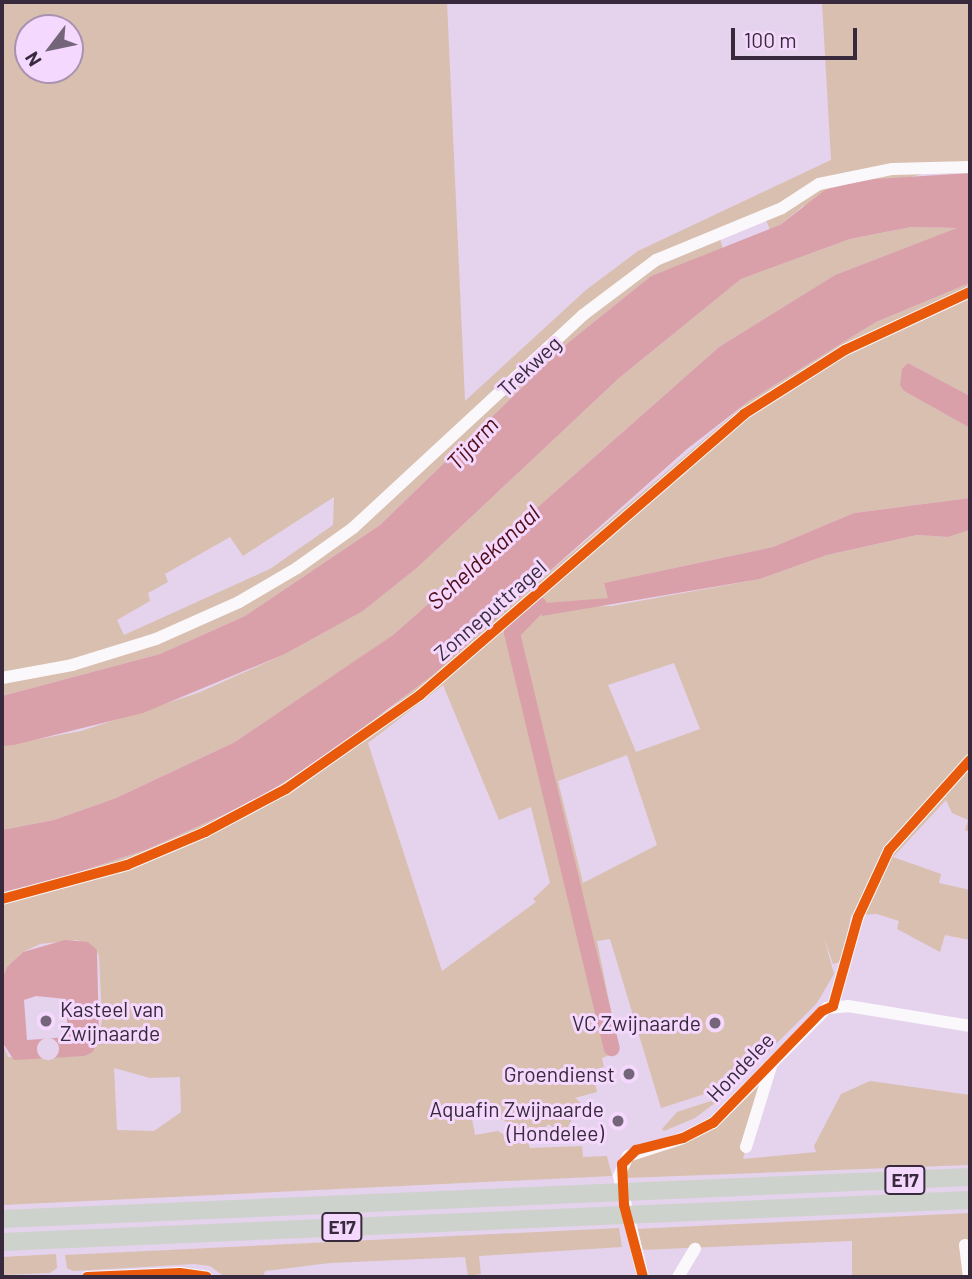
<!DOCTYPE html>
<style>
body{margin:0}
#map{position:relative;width:972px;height:1279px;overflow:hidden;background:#e5d2ec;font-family:Barlow,sans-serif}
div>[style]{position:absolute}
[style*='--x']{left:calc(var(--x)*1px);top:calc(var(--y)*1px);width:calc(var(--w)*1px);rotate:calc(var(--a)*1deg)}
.green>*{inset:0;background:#d9bfaf}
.water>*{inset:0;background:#daa0aa}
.pier>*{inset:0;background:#e5d2ec}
.round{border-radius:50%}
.river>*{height:16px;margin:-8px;padding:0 8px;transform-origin:8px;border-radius:8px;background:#daa0aa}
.minor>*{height:12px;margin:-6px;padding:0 6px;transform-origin:6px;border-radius:6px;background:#fbf8fc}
.highway>*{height:18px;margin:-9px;padding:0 9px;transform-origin:9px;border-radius:9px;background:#ced2cd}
.cycleway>*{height:10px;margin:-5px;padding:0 5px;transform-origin:5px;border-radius:5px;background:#e8590c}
.dots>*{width:19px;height:19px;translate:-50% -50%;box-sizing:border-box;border:4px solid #f4d8fd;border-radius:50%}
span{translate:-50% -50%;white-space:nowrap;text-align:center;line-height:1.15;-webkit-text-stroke:6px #f4d8fd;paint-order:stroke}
.shield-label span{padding:2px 5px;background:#f4d8fd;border:2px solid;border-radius:5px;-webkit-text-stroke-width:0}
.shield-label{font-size:19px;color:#382a3c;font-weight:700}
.street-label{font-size:21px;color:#382a3c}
.poi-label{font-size:21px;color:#382a3c}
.left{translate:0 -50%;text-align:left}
.right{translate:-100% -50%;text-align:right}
.water-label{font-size:23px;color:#500d18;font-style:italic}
.frame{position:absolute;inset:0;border:4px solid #382a3c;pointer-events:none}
.north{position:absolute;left:14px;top:14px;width:70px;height:70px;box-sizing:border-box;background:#f4d8fd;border:2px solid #a992b0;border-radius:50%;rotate:238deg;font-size:19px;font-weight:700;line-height:28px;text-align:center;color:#382a3c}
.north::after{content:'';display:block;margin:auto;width:24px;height:32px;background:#75657a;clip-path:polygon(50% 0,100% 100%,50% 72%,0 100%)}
.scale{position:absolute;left:731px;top:28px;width:126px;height:32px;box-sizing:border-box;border:4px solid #382a3c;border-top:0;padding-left:9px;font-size:21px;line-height:24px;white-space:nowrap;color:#382a3c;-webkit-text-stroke:5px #f4d8fd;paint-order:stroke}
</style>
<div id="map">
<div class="green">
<div style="clip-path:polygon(evenodd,2px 2px,447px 2px,465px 401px,586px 290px,638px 251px,831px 160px,822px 2px,970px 2px,970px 173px,922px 174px,803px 206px,780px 225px,770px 230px,766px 220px,720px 239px,723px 249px,651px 276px,569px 342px,380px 525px,245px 616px,160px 654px,2px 696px,2px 2px,28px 28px,70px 28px,70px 70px,28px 70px,28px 28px,2px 2px,334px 497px,333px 525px,270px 569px,124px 635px,117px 620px,150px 601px,148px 593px,168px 582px,165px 574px,230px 537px,243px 556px,334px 497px)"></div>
<div style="clip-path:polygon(911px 227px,958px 228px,835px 275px,719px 347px,393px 635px,326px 682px,235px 742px,116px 798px,54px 820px,2px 830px,2px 746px,81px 731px,198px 693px,285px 654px,363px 611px,418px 567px,618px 379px,741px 279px,850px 239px)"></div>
<div style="clip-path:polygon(evenodd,970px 283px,970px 396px,908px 363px,904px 391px,970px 428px,970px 498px,854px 513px,773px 547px,605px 583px,609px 598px,541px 607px,612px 606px,760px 579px,827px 555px,917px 535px,948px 537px,970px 530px,970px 832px,965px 830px,968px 820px,952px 813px,946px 800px,893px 857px,941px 874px,939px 883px,970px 890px,970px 951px,970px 940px,945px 935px,940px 952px,897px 929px,899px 921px,877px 914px,851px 915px,843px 961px,833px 964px,824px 938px,834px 974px,817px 1003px,736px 1084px,661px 1108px,610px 939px,597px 941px,619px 1051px,602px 1058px,604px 1067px,592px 1070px,597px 1092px,575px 1098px,581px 1103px,564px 1134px,548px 1124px,538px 1139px,501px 1119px,472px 1119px,475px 1135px,498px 1131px,517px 1143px,528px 1143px,530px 1148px,582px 1146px,583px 1157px,607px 1156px,612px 1176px,2px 1205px,2px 1042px,8px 1057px,85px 1056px,93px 1052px,99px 1040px,102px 1019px,99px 956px,97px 950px,77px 940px,40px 944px,23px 952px,7px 967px,2px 980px,2px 892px,46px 883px,148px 849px,254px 801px,392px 707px,749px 401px,876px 322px,970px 283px,674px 663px,700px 729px,636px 752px,608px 685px,674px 663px,970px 283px,443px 685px,499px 820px,531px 807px,550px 883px,533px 899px,536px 902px,442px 971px,368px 743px,443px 685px,970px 283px,627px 755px,657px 845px,583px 883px,558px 781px,627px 755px,970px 283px,114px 1068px,150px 1078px,180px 1077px,181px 1112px,154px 1131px,117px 1130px,114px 1068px)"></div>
<div style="clip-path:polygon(870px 1081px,970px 1095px,970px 1165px,624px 1178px,629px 1161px,672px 1145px,758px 1084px,762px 1085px,743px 1159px,816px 1152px,814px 1146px,841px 1094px)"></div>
<div style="clip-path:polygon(723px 1097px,695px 1118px,664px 1131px,662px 1129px,677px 1112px)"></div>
<div style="clip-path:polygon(970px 1213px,965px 1277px,859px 1277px,852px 1275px,852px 1241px,640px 1250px,635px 1229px)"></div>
<div style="clip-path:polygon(619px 1228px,622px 1247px,479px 1256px,481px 1274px,468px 1276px,465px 1257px,330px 1263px,265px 1271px,263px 1277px,225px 1277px,210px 1266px,194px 1264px,73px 1271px,67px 1268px,65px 1255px)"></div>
<div style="clip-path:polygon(56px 1254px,57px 1268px,50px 1273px,2px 1275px,2px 1257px)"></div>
</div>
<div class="water">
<div style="clip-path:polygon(970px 173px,970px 283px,876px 322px,749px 401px,687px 449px,434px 674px,331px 752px,254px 801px,148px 849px,46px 883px,2px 892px,2px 830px,54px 820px,116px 798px,235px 742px,393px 635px,719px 347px,835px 275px,957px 228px,911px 227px,850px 239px,741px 279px,618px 379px,418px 567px,363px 611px,285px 654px,143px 713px,14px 745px,2px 746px,2px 696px,160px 654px,245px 616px,380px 525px,569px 342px,651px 276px,780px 225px,825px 190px,861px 180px)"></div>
<div style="clip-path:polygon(908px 363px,970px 396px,970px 428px,904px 391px,900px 385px,902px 369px)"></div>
<div style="clip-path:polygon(970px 498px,970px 530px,948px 537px,917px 535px,827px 555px,760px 579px,542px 616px,541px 607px,546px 603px,608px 598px,604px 583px,773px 547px,854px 513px)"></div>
<div style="clip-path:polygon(evenodd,65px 940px,88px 942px,97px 950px,99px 1040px,93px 1052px,85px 1056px,14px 1060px,2px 1042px,2px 980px,7px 967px,23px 952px,65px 940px,36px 996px,66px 999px,68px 1037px,27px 1040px,24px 1000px,36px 996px)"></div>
</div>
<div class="pier">
<div class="round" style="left:37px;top:1038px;width:22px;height:22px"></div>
</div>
<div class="river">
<div style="--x:727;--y:268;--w:68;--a:-25.1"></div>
<div style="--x:539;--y:605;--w:39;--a:134"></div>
<div style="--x:512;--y:633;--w:427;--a:76.5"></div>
</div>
<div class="minor">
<div style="--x:2;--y:678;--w:71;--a:-10.5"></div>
<div style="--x:72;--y:665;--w:88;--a:-17.2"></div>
<div style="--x:156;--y:639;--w:91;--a:-24"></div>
<div style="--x:239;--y:602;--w:67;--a:-30.4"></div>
<div style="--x:297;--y:568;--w:69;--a:-35.5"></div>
<div style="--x:353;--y:528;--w:313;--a:-42.8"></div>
<div style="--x:583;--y:315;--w:91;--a:-37"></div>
<div style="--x:656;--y:260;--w:136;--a:-22.4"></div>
<div style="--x:782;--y:208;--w:44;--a:-33"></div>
<div style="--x:819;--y:184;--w:75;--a:-11.6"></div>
<div style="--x:892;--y:169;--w:78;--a:-1.5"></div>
<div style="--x:2;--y:899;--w:130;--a:-15.2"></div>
<div style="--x:127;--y:865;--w:85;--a:-22.9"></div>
<div style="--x:205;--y:832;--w:92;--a:-28"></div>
<div style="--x:286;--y:789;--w:164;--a:-35"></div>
<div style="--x:420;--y:695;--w:429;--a:-40.9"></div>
<div style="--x:744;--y:414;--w:120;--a:-32.4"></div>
<div style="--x:845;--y:350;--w:138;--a:-24.9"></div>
<div style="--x:833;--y:1006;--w:92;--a:-74.3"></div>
<div style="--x:858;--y:917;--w:74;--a:-65.2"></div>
<div style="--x:889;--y:850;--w:121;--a:-48"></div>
<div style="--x:746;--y:1147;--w:88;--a:-72.8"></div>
<div style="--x:965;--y:1245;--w:32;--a:83"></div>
<div style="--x:87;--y:1277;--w:93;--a:-2.5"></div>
<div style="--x:180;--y:1273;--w:27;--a:8"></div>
<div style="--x:643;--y:1277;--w:104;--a:-103.4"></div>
<div style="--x:619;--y:1176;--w:22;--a:-66"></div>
<div style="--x:628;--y:1156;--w:58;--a:-18.1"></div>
<div style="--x:683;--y:1138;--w:34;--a:-27"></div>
<div style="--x:713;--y:1123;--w:162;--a:-45.3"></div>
<div style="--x:827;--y:1008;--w:21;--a:-5"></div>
<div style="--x:848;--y:1006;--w:124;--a:9.3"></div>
<div style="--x:678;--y:1277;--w:33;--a:-59"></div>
</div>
<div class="highway">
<div style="--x:2;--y:1219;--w:969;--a:-2.48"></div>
<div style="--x:2;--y:1242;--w:969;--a:-2.48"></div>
</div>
<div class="cycleway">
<div style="--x:2;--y:899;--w:130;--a:-15.2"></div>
<div style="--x:127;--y:865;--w:85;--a:-22.9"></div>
<div style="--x:205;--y:832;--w:92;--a:-28"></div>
<div style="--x:286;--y:789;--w:164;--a:-35"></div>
<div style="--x:420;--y:695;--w:429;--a:-40.9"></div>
<div style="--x:744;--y:414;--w:120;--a:-32.4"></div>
<div style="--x:845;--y:350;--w:138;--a:-24.9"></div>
<div style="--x:87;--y:1277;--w:93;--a:-2.5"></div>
<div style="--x:180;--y:1273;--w:27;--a:8"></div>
<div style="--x:643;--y:1277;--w:74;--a:-104.8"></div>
<div style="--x:624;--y:1205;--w:41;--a:-92.8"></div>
<div style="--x:622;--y:1164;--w:20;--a:-45"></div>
<div style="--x:636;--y:1150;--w:49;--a:-14.3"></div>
<div style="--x:683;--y:1138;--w:34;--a:-27"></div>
<div style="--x:713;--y:1123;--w:156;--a:-45.8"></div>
<div style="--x:822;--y:1011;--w:12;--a:-24"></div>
<div style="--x:833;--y:1006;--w:92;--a:-74.3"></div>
<div style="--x:858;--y:917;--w:74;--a:-65.2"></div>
<div style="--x:889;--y:850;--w:121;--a:-48"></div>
</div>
<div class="dots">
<div style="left:46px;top:1021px;background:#75657a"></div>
<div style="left:715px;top:1023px;background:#75657a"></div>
<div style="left:629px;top:1074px;background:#75657a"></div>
<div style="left:618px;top:1121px;background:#75657a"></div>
</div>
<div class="shield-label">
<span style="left:905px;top:1180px">E17</span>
<span style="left:342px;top:1227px">E17</span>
</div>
<div class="street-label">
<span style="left:529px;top:366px;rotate:-43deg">Trekweg</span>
<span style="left:490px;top:610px;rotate:-41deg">Zonneputtragel</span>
<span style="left:740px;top:1067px;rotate:-46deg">Hondelee</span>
</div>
<div class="poi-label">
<span class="left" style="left:60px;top:1021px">Kasteel van<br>Zwijnaarde</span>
<span class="right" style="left:701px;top:1023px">VC Zwijnaarde</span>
<span class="right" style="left:615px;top:1074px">Groendienst</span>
<span class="right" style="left:604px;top:1121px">Aquafin Zwijnaarde<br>(Hondelee)</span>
</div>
<div class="water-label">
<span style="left:472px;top:443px;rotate:-47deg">Tijarm</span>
<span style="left:483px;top:557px;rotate:-42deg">Scheldekanaal</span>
</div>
<div class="frame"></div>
<div class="north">N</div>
<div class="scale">100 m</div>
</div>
